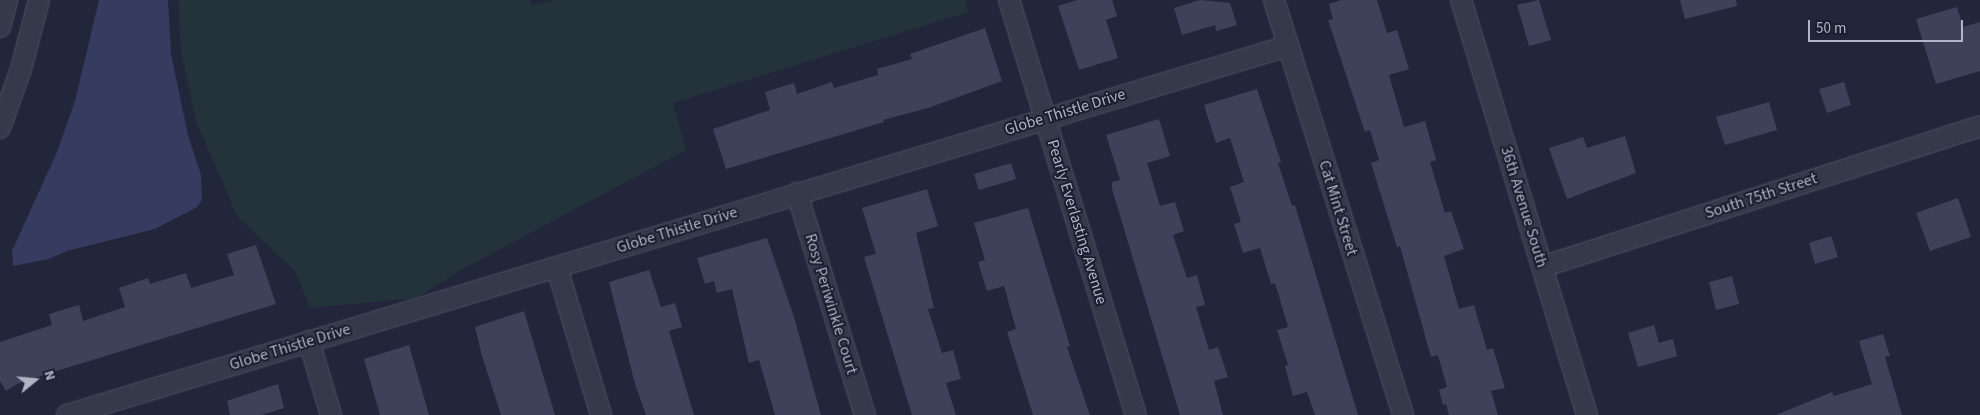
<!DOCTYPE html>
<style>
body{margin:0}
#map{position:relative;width:1980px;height:415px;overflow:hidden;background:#22263a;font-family:"Source Sans 3",sans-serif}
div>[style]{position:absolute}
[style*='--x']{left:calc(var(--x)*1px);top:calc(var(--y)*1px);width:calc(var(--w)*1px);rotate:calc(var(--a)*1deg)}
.green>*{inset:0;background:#24323b}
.water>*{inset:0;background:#363c60}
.building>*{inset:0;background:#3f415a}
.roads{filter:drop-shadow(0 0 1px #515365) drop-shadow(0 0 1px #515365)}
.minor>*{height:20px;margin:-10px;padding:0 10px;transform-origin:10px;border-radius:10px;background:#36394a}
span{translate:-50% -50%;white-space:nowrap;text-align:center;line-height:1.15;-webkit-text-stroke:4px #1b1e2f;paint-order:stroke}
.street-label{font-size:16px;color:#b1b3c6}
.north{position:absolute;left:10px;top:355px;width:50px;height:50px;-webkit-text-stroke:4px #1b1e2f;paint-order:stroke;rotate:73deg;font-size:14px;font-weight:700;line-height:20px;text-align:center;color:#b1b3c6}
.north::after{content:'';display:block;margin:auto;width:18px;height:22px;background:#b1b3c6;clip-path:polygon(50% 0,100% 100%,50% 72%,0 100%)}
.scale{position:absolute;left:1808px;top:20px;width:155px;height:22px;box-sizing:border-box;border:2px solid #b1b3c6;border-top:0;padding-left:6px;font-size:15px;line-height:18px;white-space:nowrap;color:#b1b3c6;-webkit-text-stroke:4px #1b1e2f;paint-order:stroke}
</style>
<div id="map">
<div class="green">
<div style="clip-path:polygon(178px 0,530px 0,532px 6px,555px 0,965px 0,968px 12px,673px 103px,686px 150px,461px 270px,416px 298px,310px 308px,295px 271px,237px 216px,196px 121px,181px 52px)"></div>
</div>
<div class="water">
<div style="clip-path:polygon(99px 0,168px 0,171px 54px,188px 135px,201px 175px,202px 200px,197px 207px,155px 229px,67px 251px,49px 259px,13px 266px,12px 251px,57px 152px,75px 101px)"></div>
</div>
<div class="building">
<div style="clip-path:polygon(1077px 0,1112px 0,1117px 16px,1106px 20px,1118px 58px,1079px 70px,1058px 6px)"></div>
<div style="clip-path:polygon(1200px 0,1230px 3px,1237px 25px,1216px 31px,1215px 25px,1182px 35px,1174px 8px)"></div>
<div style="clip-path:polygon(1341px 0,1377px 0,1387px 33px,1397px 30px,1409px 69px,1389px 75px,1404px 127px,1425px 121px,1436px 160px,1430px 162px,1445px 213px,1451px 211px,1464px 249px,1444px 256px,1459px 309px,1474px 305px,1487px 350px,1493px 348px,1505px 388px,1491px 391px,1498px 415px,1449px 415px,1446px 404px,1443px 405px,1439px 390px,1447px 387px,1438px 355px,1431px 357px,1400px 246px,1397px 247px,1371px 163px,1379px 160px,1370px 130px,1365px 132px,1328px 20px,1333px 19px,1329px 4px)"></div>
<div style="clip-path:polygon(1539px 0,1551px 40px,1529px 46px,1517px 5px)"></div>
<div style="clip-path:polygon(1680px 0,1736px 0,1737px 6px,1685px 19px)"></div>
<div style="clip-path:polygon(1957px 7px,1963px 27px,1980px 22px,1980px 71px,1936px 84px,1916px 19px)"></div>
<div style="clip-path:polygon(985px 28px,1002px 81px,928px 108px,883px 120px,884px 122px,726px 169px,713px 129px,770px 110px,765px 92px,794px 83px,797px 94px,832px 82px,834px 88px,878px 75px,877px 69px,912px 59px,910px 54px)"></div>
<div style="clip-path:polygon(1844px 82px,1851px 105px,1827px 113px,1819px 89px)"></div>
<div style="clip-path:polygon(1257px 89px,1281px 162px,1278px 163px,1292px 206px,1295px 205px,1358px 415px,1315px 415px,1307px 392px,1293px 396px,1285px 366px,1288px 365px,1277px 330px,1288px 327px,1275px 283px,1271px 284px,1260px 248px,1243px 253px,1234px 224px,1241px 222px,1230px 187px,1244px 182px,1230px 138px,1216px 143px,1204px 105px)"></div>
<div style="clip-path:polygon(1769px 102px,1777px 130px,1725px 145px,1716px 117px)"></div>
<div style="clip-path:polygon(1159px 119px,1170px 156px,1147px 163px,1160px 206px,1175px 202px,1184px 231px,1173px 235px,1187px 278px,1197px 275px,1205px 305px,1196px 307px,1209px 350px,1218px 347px,1228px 377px,1214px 381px,1223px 415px,1180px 415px,1112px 189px,1112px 182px,1120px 180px,1106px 135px)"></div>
<div style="clip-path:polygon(1625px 136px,1636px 173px,1567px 199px,1549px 148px,1583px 137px,1587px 148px)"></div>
<div style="clip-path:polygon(1011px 163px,1016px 179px,979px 190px,974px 174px)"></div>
<div style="clip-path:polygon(927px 189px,938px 226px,916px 233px,934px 308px,928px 309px,942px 353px,953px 350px,961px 379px,946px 383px,956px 415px,912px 415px,864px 257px,876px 254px,862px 208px)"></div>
<div style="clip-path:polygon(1958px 198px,1971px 237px,1930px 251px,1916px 213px)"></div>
<div style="clip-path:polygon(1028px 208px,1070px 346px,1067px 347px,1090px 415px,1033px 415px,1007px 332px,1016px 329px,1004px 286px,987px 291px,978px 262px,985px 260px,974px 223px)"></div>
<div style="clip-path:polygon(1831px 236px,1838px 257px,1815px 264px,1809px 243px)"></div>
<div style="clip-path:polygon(767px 238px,794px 317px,821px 415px,775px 415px,759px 360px,749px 363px,732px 289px,717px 293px,714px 281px,705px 284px,697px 258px)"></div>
<div style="clip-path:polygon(256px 245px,276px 304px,50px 373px,17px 384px,6px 391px,0 381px,0 342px,52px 325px,49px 314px,79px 305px,83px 321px,125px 307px,119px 288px,148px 278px,150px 284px,186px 273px,191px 288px,234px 275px,227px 254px)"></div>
<div style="clip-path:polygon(649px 270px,661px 307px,675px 303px,682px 327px,669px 331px,694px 415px,646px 415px,635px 384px,609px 282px)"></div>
<div style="clip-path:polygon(1732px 276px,1739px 304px,1716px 310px,1709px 282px)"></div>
<div style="clip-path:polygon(524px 311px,530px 331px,555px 415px,501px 415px,482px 356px,475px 327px)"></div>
<div style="clip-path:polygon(1654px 325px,1659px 343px,1673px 339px,1677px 356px,1638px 367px,1628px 333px)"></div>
<div style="clip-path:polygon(1883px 334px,1890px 356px,1885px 357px,1902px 415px,1776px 415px,1832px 392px,1834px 396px,1872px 384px,1859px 341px)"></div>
<div style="clip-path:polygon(409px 345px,429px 415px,380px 415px,364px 359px)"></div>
<div style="clip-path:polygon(278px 384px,284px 408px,262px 415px,230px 415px,227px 401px)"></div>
</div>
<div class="roads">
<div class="minor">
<div style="--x:1009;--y:0;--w:434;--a:73"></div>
<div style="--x:1274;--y:0;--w:435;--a:72.7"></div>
<div style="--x:1461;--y:0;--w:434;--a:73.1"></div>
<div style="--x:0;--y:27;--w:28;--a:-75"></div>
<div style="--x:0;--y:128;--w:63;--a:-70.4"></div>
<div style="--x:21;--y:69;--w:71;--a:-75.4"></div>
<div style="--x:797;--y:193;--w:232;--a:73"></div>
<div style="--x:1542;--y:267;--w:460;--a:-17.8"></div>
<div style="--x:557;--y:268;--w:153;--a:73.3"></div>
<div style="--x:309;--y:341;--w:77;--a:73.4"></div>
<div style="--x:67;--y:415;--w:1276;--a:-16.82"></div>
</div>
</div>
<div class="street-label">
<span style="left:1065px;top:112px;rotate:-17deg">Globe Thistle Drive</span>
<span style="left:1761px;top:196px;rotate:-18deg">South 75th Street</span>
<span style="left:1524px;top:207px;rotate:73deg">36th Avenue South</span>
<span style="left:1338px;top:208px;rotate:73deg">Cat Mint Street</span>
<span style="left:1077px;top:222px;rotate:73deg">Pearly Everlasting Avenue</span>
<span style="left:677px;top:230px;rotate:-17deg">Globe Thistle Drive</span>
<span style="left:831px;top:304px;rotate:73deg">Rosy Periwinkle Court</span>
<span style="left:290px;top:347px;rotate:-17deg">Globe Thistle Drive</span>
</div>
<div class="north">N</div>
<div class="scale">50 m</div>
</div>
